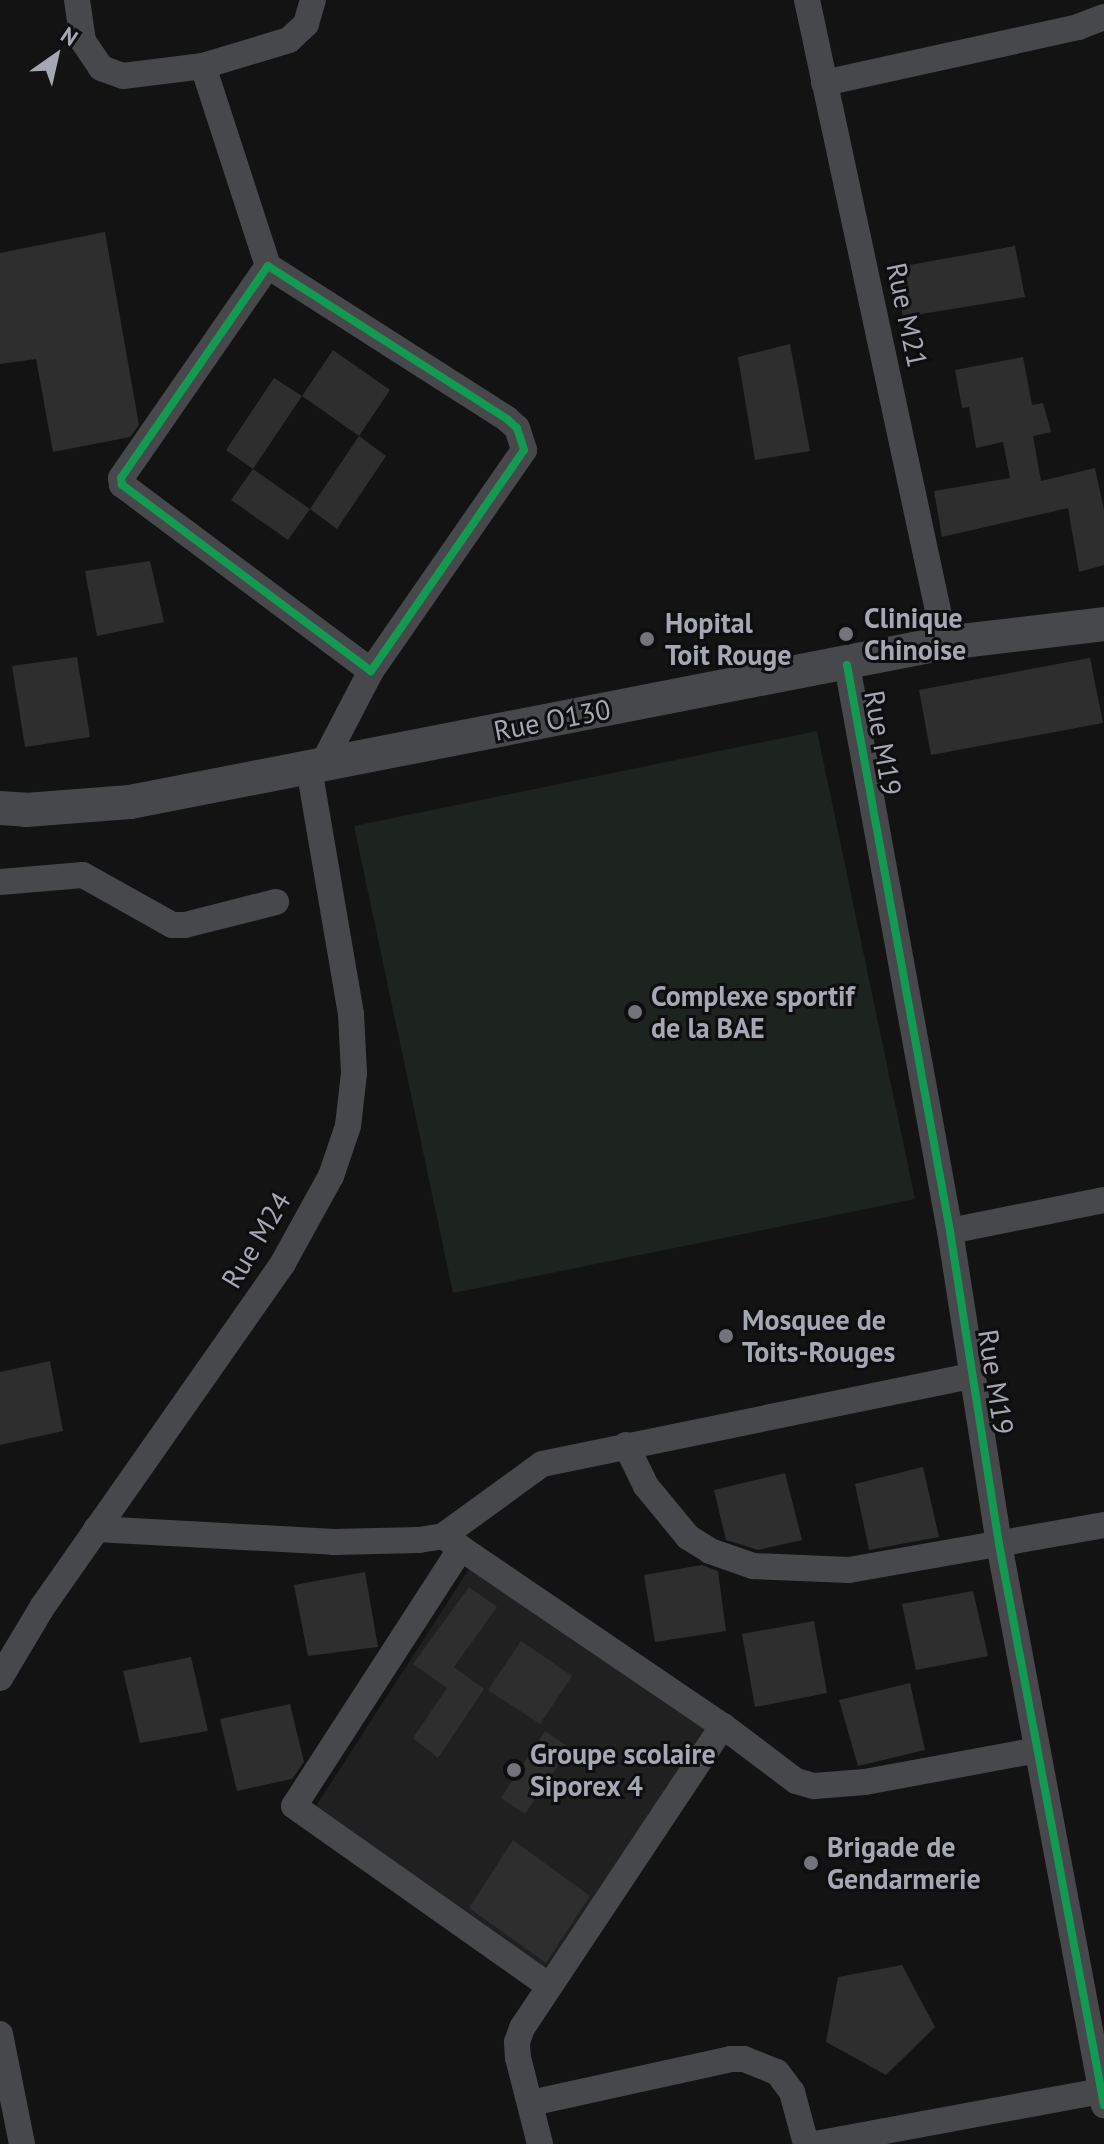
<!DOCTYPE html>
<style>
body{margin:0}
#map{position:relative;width:1104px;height:2144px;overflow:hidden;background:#131313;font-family:"PT Sans",sans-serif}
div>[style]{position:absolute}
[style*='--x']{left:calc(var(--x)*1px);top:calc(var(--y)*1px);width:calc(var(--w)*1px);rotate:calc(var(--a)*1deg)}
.built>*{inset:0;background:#202021}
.green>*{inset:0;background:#1d231f}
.building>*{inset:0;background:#2e2e2e}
.minor>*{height:26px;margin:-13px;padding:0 13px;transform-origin:13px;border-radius:13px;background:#47484c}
.tertiary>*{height:34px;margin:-17px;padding:0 17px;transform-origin:17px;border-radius:17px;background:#47484c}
.cycleway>*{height:8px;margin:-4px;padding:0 4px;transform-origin:4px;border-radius:4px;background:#139951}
.dots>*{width:22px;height:22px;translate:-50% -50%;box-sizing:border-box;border:4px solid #0e0d0f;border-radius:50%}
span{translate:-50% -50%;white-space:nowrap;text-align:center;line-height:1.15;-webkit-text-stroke:6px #0e0d0f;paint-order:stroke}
.street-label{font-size:28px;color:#a5a7b3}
.poi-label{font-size:28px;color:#a5a7b3;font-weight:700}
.left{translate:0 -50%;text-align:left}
.north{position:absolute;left:16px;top:16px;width:80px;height:80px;-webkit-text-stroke:6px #0e0d0f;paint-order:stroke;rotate:34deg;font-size:22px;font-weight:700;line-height:32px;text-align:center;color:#a5a7b3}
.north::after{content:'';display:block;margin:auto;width:28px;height:36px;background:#a5a7b3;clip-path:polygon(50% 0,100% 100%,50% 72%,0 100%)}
</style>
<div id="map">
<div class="built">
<div style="clip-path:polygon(471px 1566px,712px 1733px,555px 1975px,316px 1806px)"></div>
</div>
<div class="green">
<div style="clip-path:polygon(817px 731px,915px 1199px,453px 1293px,354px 826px)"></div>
</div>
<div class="building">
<div style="clip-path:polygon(105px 232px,139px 425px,130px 437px,53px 452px,36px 359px,0 364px,0 253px)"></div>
<div style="clip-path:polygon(1015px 246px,1025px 297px,903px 317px,893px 268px)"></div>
<div style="clip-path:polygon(790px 344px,810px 451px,755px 460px,738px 357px)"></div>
<div style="clip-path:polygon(333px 350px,390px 390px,359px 436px,302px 396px)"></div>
<div style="clip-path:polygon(1023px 357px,1032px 405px,1043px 403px,1051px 432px,1033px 436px,1041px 481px,1095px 468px,1104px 510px,1104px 565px,1079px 572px,1068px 508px,942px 537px,934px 491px,1010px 478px,1003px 442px,976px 448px,969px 407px,962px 408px,955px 370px)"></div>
<div style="clip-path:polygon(274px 378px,302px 396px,253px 469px,226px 450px)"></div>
<div style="clip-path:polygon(359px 436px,386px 456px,337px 529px,310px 509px)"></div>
<div style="clip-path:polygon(253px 469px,310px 509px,288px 540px,231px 500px)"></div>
<div style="clip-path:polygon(150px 561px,164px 622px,97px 636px,85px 571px)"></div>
<div style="clip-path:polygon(77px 657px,90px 737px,25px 747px,12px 666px)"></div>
<div style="clip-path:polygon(1090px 658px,1103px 723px,931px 755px,919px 690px)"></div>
<div style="clip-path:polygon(50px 1361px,63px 1431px,0 1445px,0 1372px)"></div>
<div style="clip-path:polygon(923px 1467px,939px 1537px,869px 1550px,855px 1484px)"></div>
<div style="clip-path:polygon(785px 1473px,802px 1540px,758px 1550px,726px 1540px,714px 1490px)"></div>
<div style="clip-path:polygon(702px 1565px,718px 1571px,726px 1631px,655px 1642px,644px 1575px)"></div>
<div style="clip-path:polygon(365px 1572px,378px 1647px,308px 1656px,294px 1585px)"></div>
<div style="clip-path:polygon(469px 1587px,497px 1607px,454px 1667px,484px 1689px,438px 1758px,413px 1738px,447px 1688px,413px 1664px)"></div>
<div style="clip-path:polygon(973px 1591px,988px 1656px,916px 1670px,902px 1604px)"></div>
<div style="clip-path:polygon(814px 1621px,827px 1693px,755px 1707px,742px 1634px)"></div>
<div style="clip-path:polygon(521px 1641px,572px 1676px,540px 1724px,488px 1690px)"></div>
<div style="clip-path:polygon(191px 1657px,208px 1731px,140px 1743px,123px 1671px)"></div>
<div style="clip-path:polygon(910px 1683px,925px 1750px,858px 1766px,839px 1700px)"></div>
<div style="clip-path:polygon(290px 1704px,304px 1762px,292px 1779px,237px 1791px,220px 1719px)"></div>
<div style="clip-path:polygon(545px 1731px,570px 1748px,525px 1814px,501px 1798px)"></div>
<div style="clip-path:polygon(513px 1840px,590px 1896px,546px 1963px,469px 1908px)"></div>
<div style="clip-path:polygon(902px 1965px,935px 2027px,886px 2075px,826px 2042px,838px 1977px)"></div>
</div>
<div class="minor">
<div style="--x:77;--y:0;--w:41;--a:81.7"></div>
<div style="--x:83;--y:41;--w:32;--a:56"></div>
<div style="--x:101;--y:68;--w:23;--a:20"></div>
<div style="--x:123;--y:76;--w:81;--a:-7.1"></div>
<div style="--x:203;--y:66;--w:90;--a:-16.8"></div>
<div style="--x:289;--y:40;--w:23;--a:-43"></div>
<div style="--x:306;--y:24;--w:25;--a:-74"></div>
<div style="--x:807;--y:0;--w:658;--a:77.89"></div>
<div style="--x:203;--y:66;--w:210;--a:72"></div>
<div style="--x:824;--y:83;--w:260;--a:-12.4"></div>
<div style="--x:1078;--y:27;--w:28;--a:-21"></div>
<div style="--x:268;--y:266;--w:284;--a:32.6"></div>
<div style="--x:507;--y:419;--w:13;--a:42"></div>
<div style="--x:517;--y:428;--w:23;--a:72"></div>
<div style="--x:524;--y:450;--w:269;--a:124.7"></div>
<div style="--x:371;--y:671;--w:311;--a:-143.2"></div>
<div style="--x:122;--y:485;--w:7;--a:-98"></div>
<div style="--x:121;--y:478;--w:258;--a:-55.3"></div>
<div style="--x:847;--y:665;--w:575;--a:79.69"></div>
<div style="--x:950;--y:1231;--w:317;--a:81.1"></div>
<div style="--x:999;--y:1544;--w:571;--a:79.4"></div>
<div style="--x:322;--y:765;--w:106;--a:-62.5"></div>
<div style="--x:0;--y:882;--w:83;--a:-4.8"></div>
<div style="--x:83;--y:875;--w:102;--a:29.3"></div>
<div style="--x:172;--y:925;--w:13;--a:0"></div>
<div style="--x:185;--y:925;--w:94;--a:-14.2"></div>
<div style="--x:950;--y:1231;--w:157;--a:-11.4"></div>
<div style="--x:626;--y:1445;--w:46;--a:64"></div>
<div style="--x:646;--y:1486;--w:66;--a:50.5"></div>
<div style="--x:688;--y:1537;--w:26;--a:32"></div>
<div style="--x:710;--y:1551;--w:46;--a:19.2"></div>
<div style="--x:753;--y:1566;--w:96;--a:2.4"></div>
<div style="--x:849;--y:1570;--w:259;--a:-10"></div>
<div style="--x:96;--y:1529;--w:238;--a:3.1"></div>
<div style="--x:334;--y:1542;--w:85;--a:-1.3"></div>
<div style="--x:419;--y:1540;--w:24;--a:-9"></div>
<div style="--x:443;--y:1536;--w:122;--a:-36"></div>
<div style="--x:542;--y:1464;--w:439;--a:-11.6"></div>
<div style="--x:443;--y:1536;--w:338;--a:34.2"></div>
<div style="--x:723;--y:1726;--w:91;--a:37"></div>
<div style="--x:796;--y:1781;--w:19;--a:16"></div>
<div style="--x:814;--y:1786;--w:51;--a:-4.5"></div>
<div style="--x:865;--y:1782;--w:175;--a:-10.5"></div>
<div style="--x:461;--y:1548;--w:307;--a:122.9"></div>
<div style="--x:294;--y:1806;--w:311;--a:35.2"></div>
<div style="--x:0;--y:1678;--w:84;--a:-59.2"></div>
<div style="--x:43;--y:1606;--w:419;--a:-55"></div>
<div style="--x:283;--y:1263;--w:99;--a:-61.1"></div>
<div style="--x:331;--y:1176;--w:53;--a:-71.2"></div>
<div style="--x:348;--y:1126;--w:53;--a:-83.5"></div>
<div style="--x:354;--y:1073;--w:59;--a:-92.9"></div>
<div style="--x:351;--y:1014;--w:250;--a:-99.7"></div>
<div style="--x:0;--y:2034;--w:112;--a:78.7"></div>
<div style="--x:531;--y:2103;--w:205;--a:-12.4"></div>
<div style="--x:731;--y:2059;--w:13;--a:0"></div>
<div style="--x:744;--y:2059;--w:35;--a:22"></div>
<div style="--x:777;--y:2072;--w:25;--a:53"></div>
<div style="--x:792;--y:2092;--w:54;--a:74.9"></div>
<div style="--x:540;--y:2144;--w:89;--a:-104.3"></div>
<div style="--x:518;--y:2058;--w:16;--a:-94"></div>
<div style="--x:517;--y:2042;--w:15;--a:-70"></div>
<div style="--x:522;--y:2028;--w:363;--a:-56.4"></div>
<div style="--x:815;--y:2144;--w:291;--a:-10.5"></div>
</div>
<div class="tertiary">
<div style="--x:0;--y:808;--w:26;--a:4"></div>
<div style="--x:26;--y:810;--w:104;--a:-4.4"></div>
<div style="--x:130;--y:802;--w:830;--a:-11.04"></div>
<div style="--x:945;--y:643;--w:160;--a:-6.8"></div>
</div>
<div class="cycleway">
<div style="--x:268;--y:266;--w:284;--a:32.6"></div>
<div style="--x:507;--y:419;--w:13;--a:42"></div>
<div style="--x:517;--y:428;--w:23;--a:72"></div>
<div style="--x:524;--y:450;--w:269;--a:124.7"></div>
<div style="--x:371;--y:671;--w:311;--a:-143.2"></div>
<div style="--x:122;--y:485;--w:7;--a:-98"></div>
<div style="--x:121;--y:478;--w:258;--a:-55.3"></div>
<div style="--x:847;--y:665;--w:575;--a:79.69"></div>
<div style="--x:950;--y:1231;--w:317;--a:81.1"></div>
<div style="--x:999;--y:1544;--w:571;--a:79.4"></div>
</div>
<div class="dots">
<div style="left:846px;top:634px;background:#72737b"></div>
<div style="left:647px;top:639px;background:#72737b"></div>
<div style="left:635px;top:1012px;background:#72737b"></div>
<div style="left:726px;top:1336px;background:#72737b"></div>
<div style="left:514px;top:1770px;background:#72737b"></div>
<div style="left:811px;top:1863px;background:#72737b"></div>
</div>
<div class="street-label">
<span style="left:907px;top:315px;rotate:78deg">Rue M21</span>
<span style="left:552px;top:720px;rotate:-11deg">Rue O130</span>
<span style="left:883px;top:743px;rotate:80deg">Rue M19</span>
<span style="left:256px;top:1240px;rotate:-59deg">Rue M24</span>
<span style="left:996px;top:1382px;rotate:81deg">Rue M19</span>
</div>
<div class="poi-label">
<span class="left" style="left:864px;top:634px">Clinique<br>Chinoise</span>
<span class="left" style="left:665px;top:639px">Hopital<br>Toit Rouge</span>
<span class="left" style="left:651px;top:1012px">Complexe sportif<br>de la BAE</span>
<span class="left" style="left:742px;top:1336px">Mosquee de<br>Toits-Rouges</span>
<span class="left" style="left:530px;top:1770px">Groupe scolaire<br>Siporex 4</span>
<span class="left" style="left:827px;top:1863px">Brigade de<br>Gendarmerie</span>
</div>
<div class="north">N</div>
</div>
